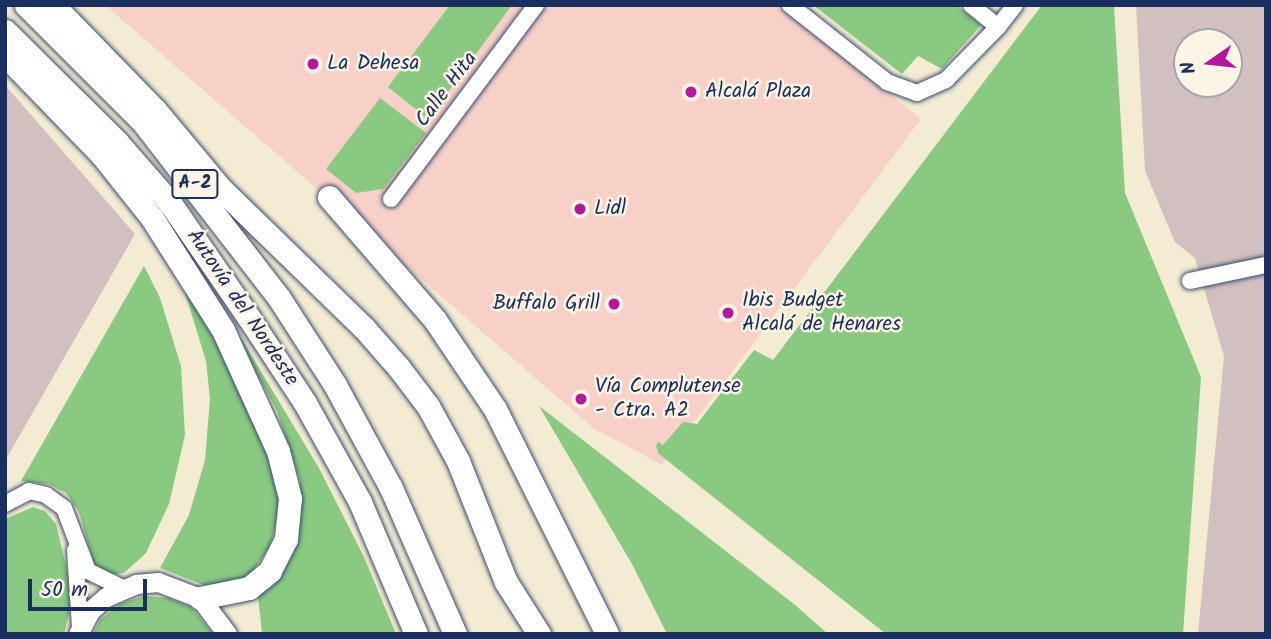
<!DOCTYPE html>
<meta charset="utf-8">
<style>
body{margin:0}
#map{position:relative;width:1271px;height:639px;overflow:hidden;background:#f3ecd2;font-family:Kalam,sans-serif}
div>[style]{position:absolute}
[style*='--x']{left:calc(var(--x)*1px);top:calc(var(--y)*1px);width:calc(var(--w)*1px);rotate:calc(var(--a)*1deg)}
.built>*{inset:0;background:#f7d1c7}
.industrial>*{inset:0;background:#d2bfc0}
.green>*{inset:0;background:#8ac981}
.roads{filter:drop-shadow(0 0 2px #3b4b6f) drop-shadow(0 0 2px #3b4b6f)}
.minor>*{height:16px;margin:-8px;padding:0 8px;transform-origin:8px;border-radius:8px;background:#fff}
.major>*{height:19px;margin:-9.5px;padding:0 9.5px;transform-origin:9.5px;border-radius:9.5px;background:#fff}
.highway>*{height:23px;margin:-11.5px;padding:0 11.5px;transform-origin:11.5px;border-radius:11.5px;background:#fff}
.dots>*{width:19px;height:19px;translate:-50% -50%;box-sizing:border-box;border:4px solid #fcf5e5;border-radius:50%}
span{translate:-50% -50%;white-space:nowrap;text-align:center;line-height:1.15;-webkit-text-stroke:5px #fcf5e5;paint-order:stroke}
.shield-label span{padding:2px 5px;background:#fcf5e5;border:2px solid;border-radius:5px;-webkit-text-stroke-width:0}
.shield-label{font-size:19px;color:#1b2f5e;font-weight:700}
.poi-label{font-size:21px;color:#1b2f5e}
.left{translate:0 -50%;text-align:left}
.right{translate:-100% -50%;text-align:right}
.street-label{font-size:21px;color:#1b2f5e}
.frame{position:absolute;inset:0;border:7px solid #1b2f5e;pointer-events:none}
.north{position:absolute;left:1173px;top:28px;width:70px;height:70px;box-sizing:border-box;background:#fcf5e5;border:2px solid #a2a6af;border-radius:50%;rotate:256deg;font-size:19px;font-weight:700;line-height:28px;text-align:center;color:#1b2f5e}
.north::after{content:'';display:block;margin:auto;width:24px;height:32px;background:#b5179e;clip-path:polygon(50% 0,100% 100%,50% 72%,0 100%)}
.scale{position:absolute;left:28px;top:579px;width:119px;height:32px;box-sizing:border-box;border:4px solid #1b2f5e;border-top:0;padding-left:9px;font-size:21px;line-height:24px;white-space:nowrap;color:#1b2f5e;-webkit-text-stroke:5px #fcf5e5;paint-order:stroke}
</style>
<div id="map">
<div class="built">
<div style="clip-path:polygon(105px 5px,776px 5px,921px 119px,662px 465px,593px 428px)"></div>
</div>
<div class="industrial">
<div style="clip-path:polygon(evenodd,1136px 5px,1266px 5px,1266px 634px,1198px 634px,1224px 356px,1195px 258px,1175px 242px,1145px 171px,1136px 5px,1187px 42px,1229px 42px,1229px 84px,1187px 84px,1187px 42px)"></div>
<div style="clip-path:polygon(5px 85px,135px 234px,5px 461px)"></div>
</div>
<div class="green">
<div style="clip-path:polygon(450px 5px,512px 5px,428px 119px,388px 87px)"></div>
<div style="clip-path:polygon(813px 5px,956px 5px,981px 25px,942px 69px,918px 56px,902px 74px)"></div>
<div style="clip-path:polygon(1042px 5px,1114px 5px,1125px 193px,1201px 377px,1183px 634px,886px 634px,659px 454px,656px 446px,658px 442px,663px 445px,683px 422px,697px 424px,754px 350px,773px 360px)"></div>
<div style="clip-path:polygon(380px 98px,426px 133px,383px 189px,356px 193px,326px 169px)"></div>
<div style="clip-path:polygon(144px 266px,160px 298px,181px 366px,185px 435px,169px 504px,146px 553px,124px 573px,107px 575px,95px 568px,79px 512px,66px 493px,49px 484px,21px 481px)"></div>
<div style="clip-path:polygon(183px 286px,235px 375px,279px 481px,279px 511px,270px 546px,249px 577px,209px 587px,160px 568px,189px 515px,205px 460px,210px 399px,206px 361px)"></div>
<div style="clip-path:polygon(241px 338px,319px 468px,364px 557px,396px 634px,262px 633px,258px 597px,273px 580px,298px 525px,300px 480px,277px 411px,238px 339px)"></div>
<div style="clip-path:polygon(539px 406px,794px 604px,828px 634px,667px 634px,632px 564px)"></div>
<div style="clip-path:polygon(33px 507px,45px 511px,56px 524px,66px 566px,72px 602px,64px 634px,5px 634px,5px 519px)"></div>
<div style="clip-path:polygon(144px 596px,169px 598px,192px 608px,213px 634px,93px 634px,100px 620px,120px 604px)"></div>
</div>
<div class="roads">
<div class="minor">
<div style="--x:790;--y:5;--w:124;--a:38.4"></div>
<div style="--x:887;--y:82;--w:32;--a:20"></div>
<div style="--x:917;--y:93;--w:32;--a:-24"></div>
<div style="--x:946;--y:80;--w:74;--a:-45.5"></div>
<div style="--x:971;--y:5;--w:35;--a:39"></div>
<div style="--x:998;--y:27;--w:28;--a:-52"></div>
<div style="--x:391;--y:199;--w:242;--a:-53.2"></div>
<div style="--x:1190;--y:281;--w:77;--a:-12"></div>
<div style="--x:5;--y:504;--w:27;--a:-28"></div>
<div style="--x:29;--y:491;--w:17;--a:13"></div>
<div style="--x:46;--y:495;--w:22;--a:36"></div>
<div style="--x:64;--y:508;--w:67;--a:69.1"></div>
<div style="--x:88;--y:571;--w:39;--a:26"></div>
<div style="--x:75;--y:550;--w:77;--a:86.3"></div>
</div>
<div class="major">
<div style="--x:78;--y:634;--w:27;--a:-62"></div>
<div style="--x:91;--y:610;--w:20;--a:-41"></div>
<div style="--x:106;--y:597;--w:33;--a:-23"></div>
<div style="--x:136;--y:584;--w:22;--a:-5"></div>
<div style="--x:158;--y:582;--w:45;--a:20.9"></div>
<div style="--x:200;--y:598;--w:45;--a:53.1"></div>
</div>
<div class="highway">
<div style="--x:26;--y:5;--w:165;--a:45"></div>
<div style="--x:143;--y:122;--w:222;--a:52.3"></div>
<div style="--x:279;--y:298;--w:103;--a:57.2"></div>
<div style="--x:335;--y:385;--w:117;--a:61.5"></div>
<div style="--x:391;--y:488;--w:159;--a:66.3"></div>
<div style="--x:53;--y:5;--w:146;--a:45.8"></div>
<div style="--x:155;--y:110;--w:103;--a:50.1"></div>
<div style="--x:221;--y:189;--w:199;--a:44.2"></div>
<div style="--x:364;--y:328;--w:53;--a:48.8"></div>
<div style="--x:399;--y:368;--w:48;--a:52.7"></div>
<div style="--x:428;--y:406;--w:63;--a:61.4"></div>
<div style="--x:458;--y:461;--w:130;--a:68.4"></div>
<div style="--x:506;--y:582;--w:62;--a:57.6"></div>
<div style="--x:5;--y:31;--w:158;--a:44.7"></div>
<div style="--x:117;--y:142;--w:81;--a:49"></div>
<div style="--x:170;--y:203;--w:140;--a:55.5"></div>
<div style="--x:249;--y:318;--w:102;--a:56.6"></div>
<div style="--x:305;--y:403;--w:113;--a:60.9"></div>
<div style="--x:360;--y:502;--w:143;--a:67"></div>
<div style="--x:5;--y:55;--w:139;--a:45.9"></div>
<div style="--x:102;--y:155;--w:80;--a:51.6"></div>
<div style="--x:152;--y:218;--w:133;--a:57.6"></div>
<div style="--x:223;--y:330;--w:133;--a:65.6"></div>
<div style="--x:278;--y:451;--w:49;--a:75.7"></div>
<div style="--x:290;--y:498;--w:41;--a:95.6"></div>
<div style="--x:286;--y:539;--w:36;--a:117"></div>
<div style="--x:270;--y:571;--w:27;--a:141"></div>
<div style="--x:249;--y:588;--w:50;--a:168.5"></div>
<div style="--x:329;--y:197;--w:162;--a:49.2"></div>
<div style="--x:435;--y:320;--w:107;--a:56"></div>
<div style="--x:495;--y:409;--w:251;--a:63.5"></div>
</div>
</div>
<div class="dots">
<div style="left:313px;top:64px;background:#b5179e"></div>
<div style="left:691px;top:92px;background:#b5179e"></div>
<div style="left:580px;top:209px;background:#b5179e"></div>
<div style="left:614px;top:304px;background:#b5179e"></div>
<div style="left:728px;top:313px;background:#b5179e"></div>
<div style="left:581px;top:399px;background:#b5179e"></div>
</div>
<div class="shield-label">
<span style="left:195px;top:184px">A-2</span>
</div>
<div class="poi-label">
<span class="left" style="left:327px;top:64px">La Dehesa</span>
<span class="left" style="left:705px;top:92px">Alcalá Plaza</span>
<span class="left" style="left:594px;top:209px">Lidl</span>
<span class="left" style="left:742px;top:313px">Ibis Budget<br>Alcalá de Henares</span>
<span class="right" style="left:600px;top:304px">Buffalo Grill</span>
<span class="left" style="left:595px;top:399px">Vía Complutense<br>- Ctra. A2</span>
</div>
<div class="street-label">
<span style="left:447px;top:90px;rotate:-53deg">Calle Hita</span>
<span style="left:242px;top:308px;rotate:56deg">Autovía del Nordeste</span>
</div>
<div class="frame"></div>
<div class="north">N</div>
<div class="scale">50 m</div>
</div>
